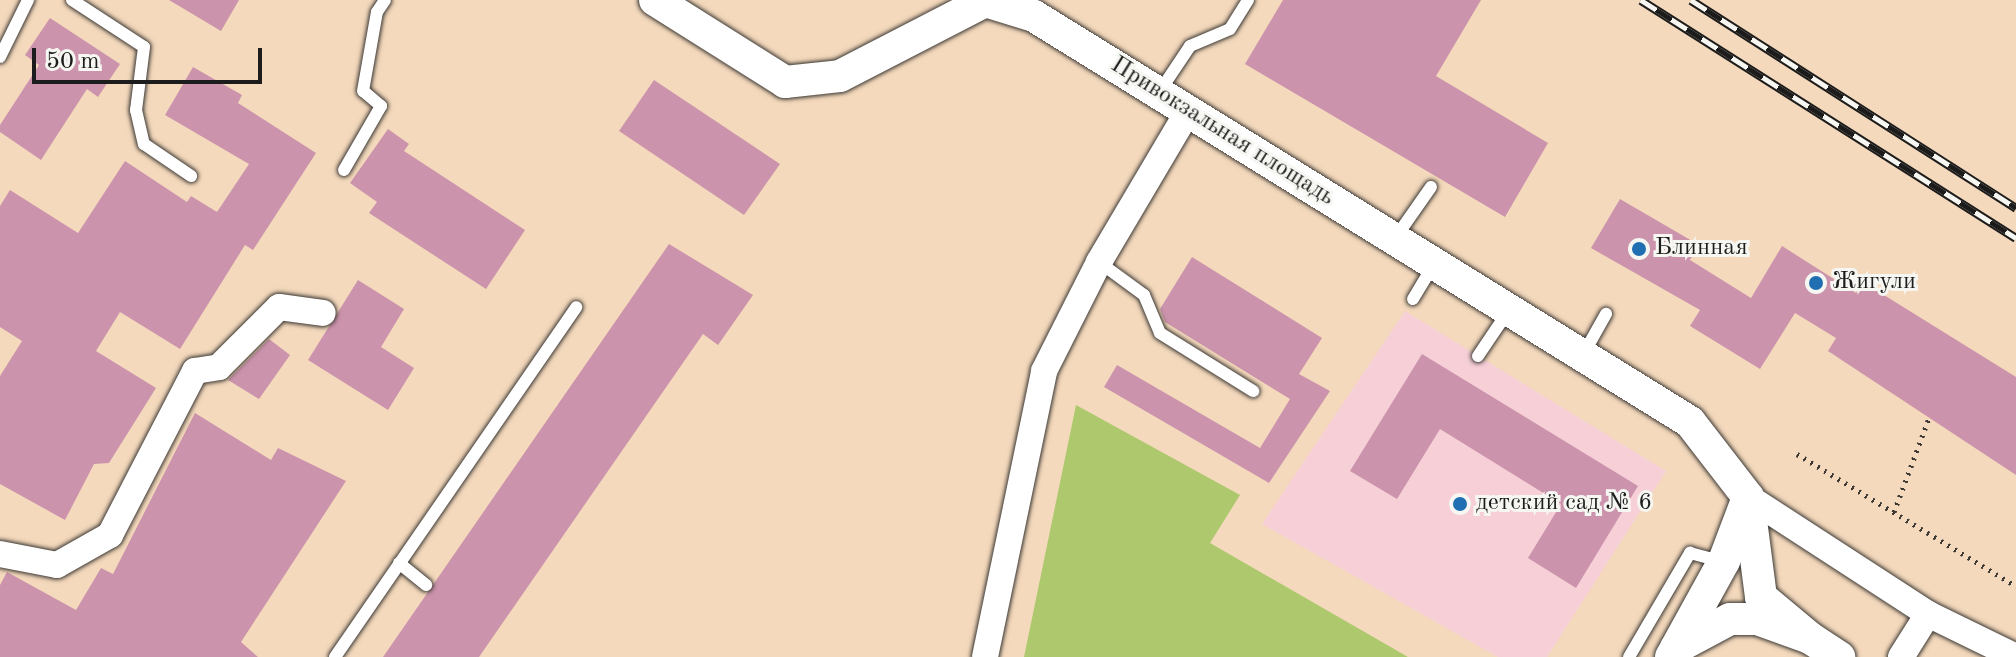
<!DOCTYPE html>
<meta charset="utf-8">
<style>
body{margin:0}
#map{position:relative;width:2016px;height:657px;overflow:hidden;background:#f4d9bc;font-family:"Old Standard TT",serif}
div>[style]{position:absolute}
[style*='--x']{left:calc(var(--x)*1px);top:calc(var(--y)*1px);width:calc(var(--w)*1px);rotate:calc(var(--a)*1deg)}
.built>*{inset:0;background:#f6cfd7}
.green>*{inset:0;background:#aec86e}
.building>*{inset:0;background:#cc94ac}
.path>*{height:5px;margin-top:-2.5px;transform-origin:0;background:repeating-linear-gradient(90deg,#3c3834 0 2px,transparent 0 8px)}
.roads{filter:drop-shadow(0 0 2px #3c3834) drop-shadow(0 0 2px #3c3834)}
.service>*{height:12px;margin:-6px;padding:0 6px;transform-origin:6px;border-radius:6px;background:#fff}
.minor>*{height:26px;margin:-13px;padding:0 13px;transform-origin:13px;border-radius:13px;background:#fff}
.tertiary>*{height:32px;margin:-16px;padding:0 16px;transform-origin:16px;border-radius:16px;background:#fff}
.rail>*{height:9px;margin-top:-4.5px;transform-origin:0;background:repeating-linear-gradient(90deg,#f6f6f2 0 18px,#1c1c1c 0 36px);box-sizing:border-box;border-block:2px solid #1c1c1c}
.dots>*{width:22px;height:22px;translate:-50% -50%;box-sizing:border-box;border:4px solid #f6f6f2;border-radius:50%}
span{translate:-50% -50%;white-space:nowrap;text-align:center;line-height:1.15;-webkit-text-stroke:6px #f6f6f2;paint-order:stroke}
.street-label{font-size:24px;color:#1c1c1c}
.poi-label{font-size:24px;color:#1c1c1c}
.left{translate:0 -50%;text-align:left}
.scale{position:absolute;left:32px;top:48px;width:230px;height:36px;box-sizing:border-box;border:4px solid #1c1c1c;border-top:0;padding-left:10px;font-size:24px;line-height:28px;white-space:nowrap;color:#1c1c1c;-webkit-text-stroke:6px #f6f6f2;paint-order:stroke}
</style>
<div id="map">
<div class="built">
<div style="clip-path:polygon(1405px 311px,1666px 471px,1547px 657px,1498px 657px,1262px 524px)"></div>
</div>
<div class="green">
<div style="clip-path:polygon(1076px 405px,1240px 495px,1210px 543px,1408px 657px,1024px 657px)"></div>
</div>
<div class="building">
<div style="clip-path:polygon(169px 0,239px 0,221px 31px)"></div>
<div style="clip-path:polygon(1283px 0,1481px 0,1436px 76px,1548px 143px,1505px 217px,1245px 64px)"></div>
<div style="clip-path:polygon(50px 18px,120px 64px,98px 97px,87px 89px,41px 160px,0 132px,0 125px,39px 65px,25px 55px)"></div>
<div style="clip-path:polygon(193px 67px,242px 95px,238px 103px,316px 153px,253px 250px,245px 245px,180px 349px,120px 312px,96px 351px,156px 388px,109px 463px,94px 464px,65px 520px,0 484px,0 376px,22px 341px,0 327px,0 206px,10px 190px,78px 233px,125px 161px,187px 202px,191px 196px,217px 212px,249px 164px,165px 115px)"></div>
<div style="clip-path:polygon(654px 80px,780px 164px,744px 215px,619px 131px)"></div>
<div style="clip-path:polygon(388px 129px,409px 144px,404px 151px,525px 230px,486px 289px,369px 213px,377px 202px,350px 183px)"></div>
<div style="clip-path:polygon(1620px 199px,1699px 245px,1690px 260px,1751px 298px,1782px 246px,1856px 293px,1863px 282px,2016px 377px,2016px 475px,1828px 351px,1836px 338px,1795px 313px,1760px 369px,1690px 326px,1700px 310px,1591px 248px)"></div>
<div style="clip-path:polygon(669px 244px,753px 295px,718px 345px,703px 334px,479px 657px,383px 657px)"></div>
<div style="clip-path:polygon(1192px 257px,1322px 338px,1299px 374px,1330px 391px,1269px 483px,1104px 387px,1117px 365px,1260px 448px,1290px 399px,1165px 322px,1160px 309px)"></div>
<div style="clip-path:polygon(358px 280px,404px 309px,381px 347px,414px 368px,388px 410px,308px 360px)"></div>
<div style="clip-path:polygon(269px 339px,290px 355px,259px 399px,228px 380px)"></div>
<div style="clip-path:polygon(1422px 354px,1638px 486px,1576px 588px,1528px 558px,1561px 504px,1440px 429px,1397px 499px,1350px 471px)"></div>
<div style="clip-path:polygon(195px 413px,271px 460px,278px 448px,346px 481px,241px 642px,258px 657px,0 657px,0 585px,7px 572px,76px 610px,101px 568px,113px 574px)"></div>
</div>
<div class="path">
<div style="--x:1797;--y:454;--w:256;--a:31.1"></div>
<div style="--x:1894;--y:512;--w:100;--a:-69.6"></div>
</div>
<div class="roads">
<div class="service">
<div style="--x:72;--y:0;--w:86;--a:33.1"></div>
<div style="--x:144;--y:47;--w:64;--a:97.2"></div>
<div style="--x:136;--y:110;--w:35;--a:77"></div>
<div style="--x:144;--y:144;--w:57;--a:34.2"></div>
<div style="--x:0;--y:57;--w:64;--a:-63.8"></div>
<div style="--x:1160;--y:91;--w:54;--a:-56.3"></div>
<div style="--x:1190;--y:46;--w:43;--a:-23"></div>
<div style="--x:1230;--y:29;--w:34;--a:-58"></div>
<div style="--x:344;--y:170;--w:74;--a:-60"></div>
<div style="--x:381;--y:106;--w:23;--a:-140"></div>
<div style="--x:363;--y:91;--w:80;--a:-80"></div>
<div style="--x:377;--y:12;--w:14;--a:-56"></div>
<div style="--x:1396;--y:237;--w:61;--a:-55"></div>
<div style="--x:1099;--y:262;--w:56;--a:36.3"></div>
<div style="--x:1144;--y:295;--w:41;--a:67.2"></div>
<div style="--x:1160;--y:333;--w:110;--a:31.9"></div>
<div style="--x:1413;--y:299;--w:41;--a:-59"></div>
<div style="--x:1584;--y:353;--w:45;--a:-60.6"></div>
<div style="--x:1478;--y:356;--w:55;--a:-56"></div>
<div style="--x:399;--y:563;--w:35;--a:39"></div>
<div style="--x:335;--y:657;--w:425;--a:-55.4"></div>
<div style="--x:1629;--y:657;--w:121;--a:-59.6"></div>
<div style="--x:1690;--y:553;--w:31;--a:15"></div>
</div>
<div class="minor">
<div style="--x:1748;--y:497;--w:215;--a:33"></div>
<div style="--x:1928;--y:614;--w:98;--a:26"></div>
<div style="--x:0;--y:554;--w:58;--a:10.9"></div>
<div style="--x:57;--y:565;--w:61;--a:-29.5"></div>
<div style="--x:110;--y:535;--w:185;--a:-62.6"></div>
<div style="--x:195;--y:371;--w:24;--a:-9"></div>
<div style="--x:219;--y:367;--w:85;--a:-45"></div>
<div style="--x:279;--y:307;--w:44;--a:7.8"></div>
<div style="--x:985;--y:657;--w:292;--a:-78.3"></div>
<div style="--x:1044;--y:371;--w:122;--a:-63.2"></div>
<div style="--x:1099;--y:262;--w:177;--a:-59.4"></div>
<div style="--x:1901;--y:657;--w:51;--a:-57.9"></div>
</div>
<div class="tertiary">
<div style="--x:655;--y:0;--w:154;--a:32.2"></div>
<div style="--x:785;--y:82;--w:55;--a:-6.2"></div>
<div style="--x:840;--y:76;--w:163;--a:-27.3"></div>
<div style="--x:985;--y:1;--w:51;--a:17"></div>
<div style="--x:1034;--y:16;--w:771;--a:31.75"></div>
<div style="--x:1690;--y:422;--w:95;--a:52.3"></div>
<div style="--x:1748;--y:497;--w:101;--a:82.6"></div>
<div style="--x:1761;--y:597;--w:64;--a:39.9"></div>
<div style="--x:1676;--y:648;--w:61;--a:-28.2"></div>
<div style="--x:1730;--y:619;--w:27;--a:0"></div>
<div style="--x:1757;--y:619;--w:56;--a:19.7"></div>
<div style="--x:1810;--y:638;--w:35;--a:33"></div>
<div style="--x:1671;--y:657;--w:110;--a:-61.1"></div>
<div style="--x:1724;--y:561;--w:65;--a:-69.3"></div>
</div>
</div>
<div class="rail">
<div style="--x:1641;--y:0;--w:444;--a:32.4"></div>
<div style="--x:1691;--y:0;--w:386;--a:32.6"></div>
</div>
<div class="dots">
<div style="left:1639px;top:249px;background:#1f6fb2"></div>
<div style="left:1816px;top:283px;background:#1f6fb2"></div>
<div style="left:1460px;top:504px;background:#1f6fb2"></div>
</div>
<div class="street-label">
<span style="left:1222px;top:132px;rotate:32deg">Привокзальная площадь</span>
</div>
<div class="poi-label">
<span class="left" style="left:1655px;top:249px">Блинная</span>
<span class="left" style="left:1832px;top:283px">Жигули</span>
<span class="left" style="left:1476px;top:504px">детский сад № 6</span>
</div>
<div class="scale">50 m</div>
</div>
